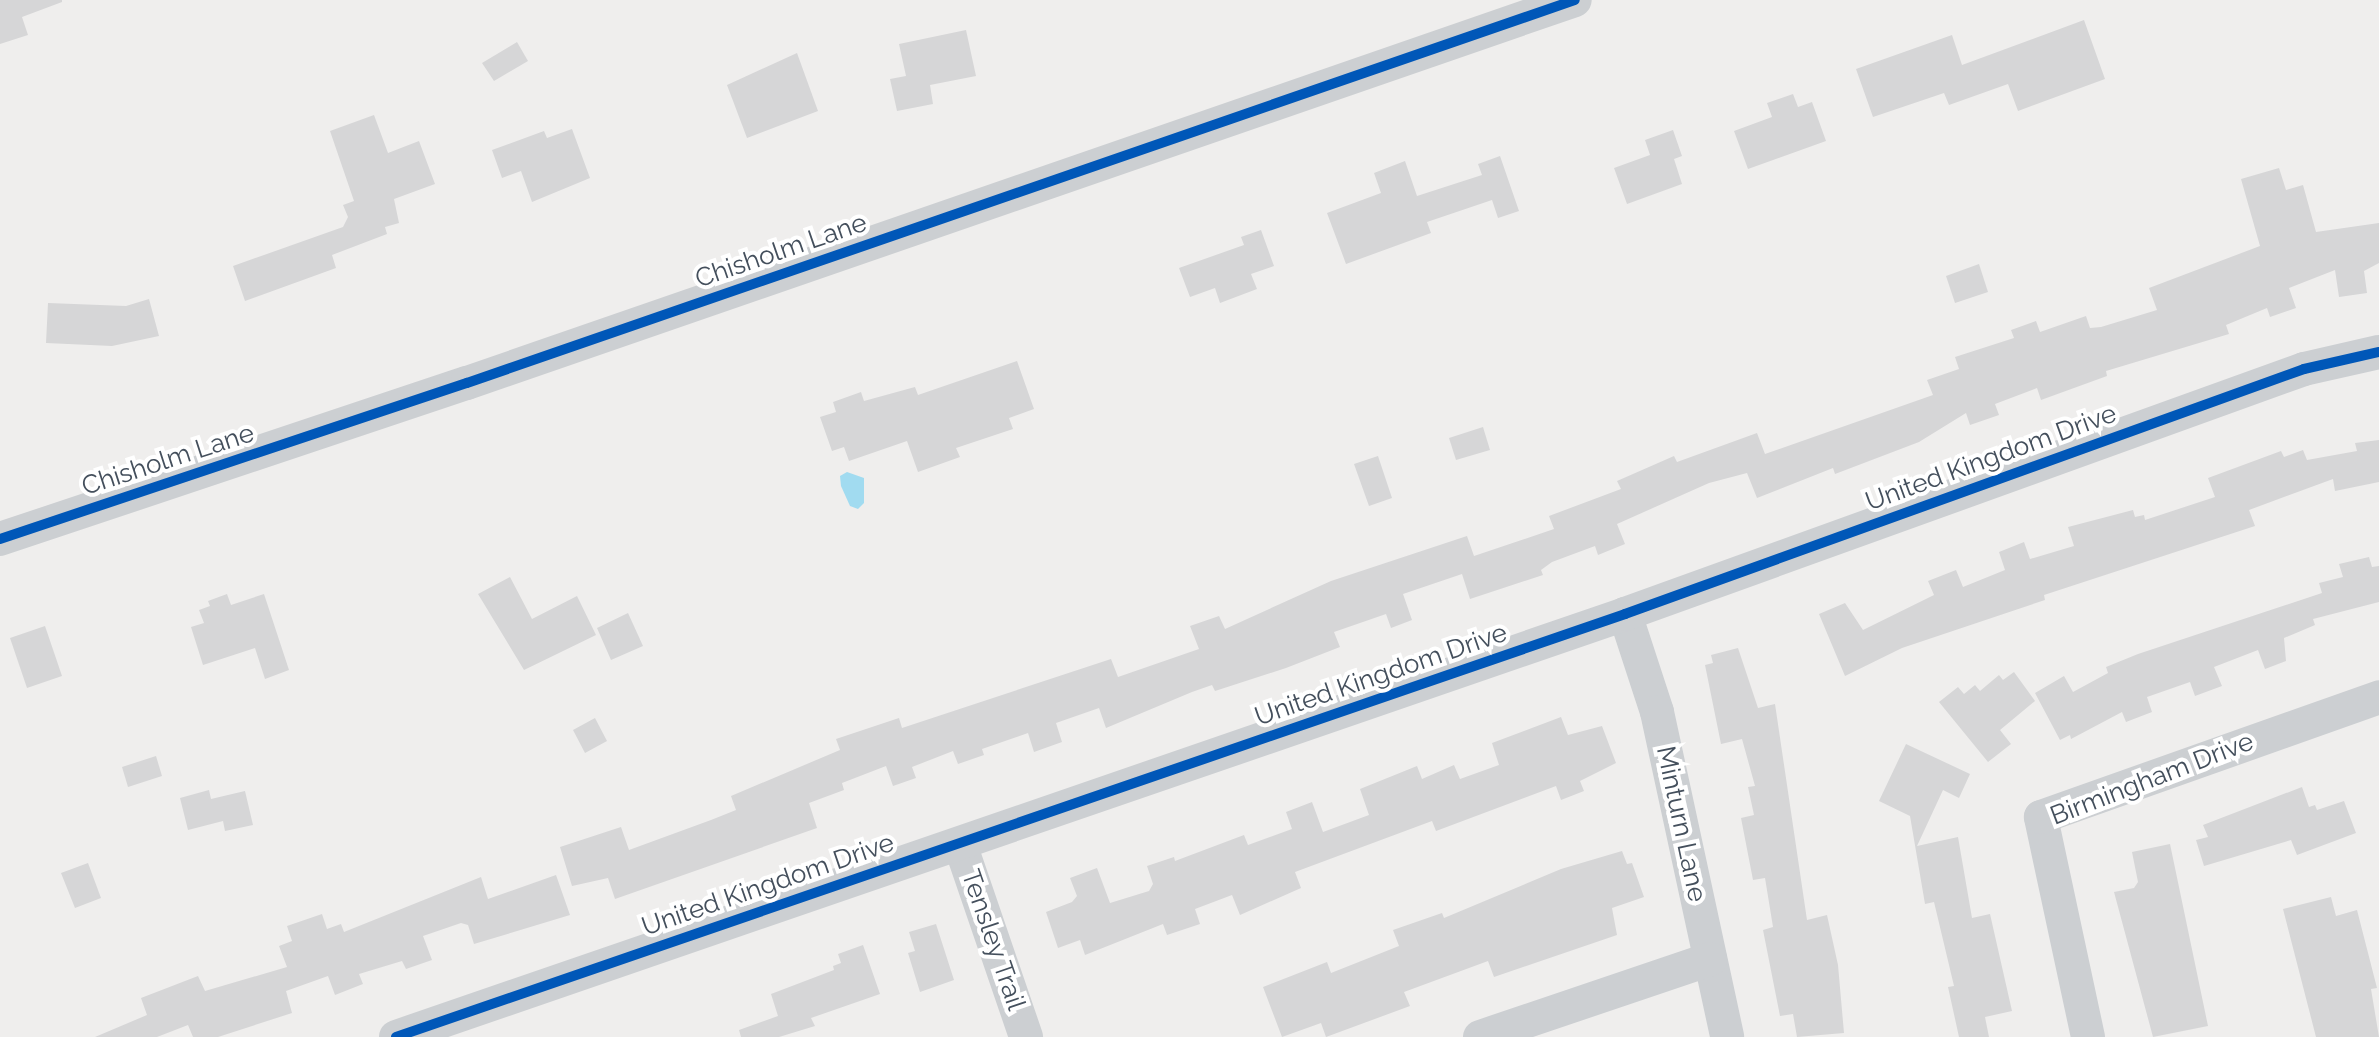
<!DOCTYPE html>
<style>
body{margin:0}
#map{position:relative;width:2379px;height:1037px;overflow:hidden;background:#efeeed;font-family:Raleway,sans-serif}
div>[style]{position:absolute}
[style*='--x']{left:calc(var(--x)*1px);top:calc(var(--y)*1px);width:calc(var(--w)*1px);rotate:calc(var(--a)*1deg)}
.water>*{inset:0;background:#a1dbf0}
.building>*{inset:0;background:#d6d6d7}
.minor>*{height:34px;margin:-17px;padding:0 17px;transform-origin:17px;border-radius:17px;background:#cccfd2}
.cycleway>*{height:10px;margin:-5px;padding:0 5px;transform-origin:5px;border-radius:5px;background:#0057b8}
span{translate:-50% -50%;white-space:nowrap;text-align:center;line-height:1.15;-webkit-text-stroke:8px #fff;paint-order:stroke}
.street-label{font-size:26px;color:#444f5c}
</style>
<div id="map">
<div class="water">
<div style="clip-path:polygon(847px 472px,864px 478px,864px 503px,858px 509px,850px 506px,841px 486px,840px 476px)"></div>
</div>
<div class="building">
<div style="clip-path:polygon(0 0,62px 0,62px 2px,22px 17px,28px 35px,0 44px)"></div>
<div style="clip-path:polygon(2084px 20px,2105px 79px,2018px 111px,2008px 84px,1949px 105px,1944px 93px,1873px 117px,1856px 69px,1952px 35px,1962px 65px)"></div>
<div style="clip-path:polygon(966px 30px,976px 76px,930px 85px,933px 104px,897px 111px,890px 79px,906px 76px,899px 44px)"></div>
<div style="clip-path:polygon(517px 42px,528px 61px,494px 81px,482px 63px)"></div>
<div style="clip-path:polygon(797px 53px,818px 111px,747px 138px,727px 85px)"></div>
<div style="clip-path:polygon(1793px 94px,1798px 107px,1812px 102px,1826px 141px,1748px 169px,1734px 131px,1772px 117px,1767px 103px)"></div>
<div style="clip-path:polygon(374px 115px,388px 153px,419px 141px,435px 184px,394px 199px,399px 223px,385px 227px,387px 234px,332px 255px,336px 268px,245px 301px,233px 266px,343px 227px,348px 217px,343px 205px,354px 201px,330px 131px)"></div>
<div style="clip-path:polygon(572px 129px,590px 178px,532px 202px,521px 171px,502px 178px,492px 150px,544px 131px,547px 138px)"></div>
<div style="clip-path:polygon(1673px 130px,1682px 156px,1674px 159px,1682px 184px,1627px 204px,1614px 168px,1650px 155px,1645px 140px)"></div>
<div style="clip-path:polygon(1500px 156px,1519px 211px,1498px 218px,1492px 200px,1427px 222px,1431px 233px,1346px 264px,1327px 213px,1381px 193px,1374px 173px,1405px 161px,1417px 196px,1482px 175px,1478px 164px)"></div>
<div style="clip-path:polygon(2279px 168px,2286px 190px,2303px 185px,2316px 232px,2379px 223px,2379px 263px,2364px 271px,2367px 293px,2339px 297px,2335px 270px,2289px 288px,2296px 308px,2270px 317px,2267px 308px,2226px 325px,2229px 334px,2106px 371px,2107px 376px,2041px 400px,2037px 388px,1995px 404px,1999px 415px,1970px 425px,1966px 413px,1919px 442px,1835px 474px,1833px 468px,1757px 498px,1747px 473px,1709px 483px,1617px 524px,1625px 544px,1598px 555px,1595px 546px,1552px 562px,1541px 570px,1543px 575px,1470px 599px,1462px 574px,1403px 594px,1412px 620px,1391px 628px,1386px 614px,1334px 632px,1340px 647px,1286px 668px,1215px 691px,1212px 685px,1192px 692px,1106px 728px,1099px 708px,1056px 723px,1062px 742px,1034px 752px,1028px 733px,982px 749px,984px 755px,958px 764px,953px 751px,912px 767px,916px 778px,893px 786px,886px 766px,842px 783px,844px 790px,809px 803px,817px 828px,615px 899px,608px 878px,572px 886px,560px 847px,621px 827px,629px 850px,711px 820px,736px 810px,731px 796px,840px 750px,836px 739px,899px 718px,902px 728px,1111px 659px,1118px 677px,1199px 649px,1190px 626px,1219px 616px,1225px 629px,1331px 581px,1467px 536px,1474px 556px,1554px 529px,1549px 516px,1621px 489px,1617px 481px,1674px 456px,1677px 462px,1757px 433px,1765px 454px,1933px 395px,1927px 380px,1959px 369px,1955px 357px,2014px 338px,2011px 330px,2036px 321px,2040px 332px,2086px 316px,2090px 328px,2101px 327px,2157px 310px,2149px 288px,2260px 246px,2241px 179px)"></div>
<div style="clip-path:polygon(1261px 230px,1274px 266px,1251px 274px,1257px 289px,1220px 303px,1215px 288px,1190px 297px,1179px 268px,1244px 245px,1241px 237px)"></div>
<div style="clip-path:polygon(1979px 264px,1988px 292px,1955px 303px,1946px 276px)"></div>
<div style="clip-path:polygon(149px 299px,159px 336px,112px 346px,46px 343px,48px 303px,126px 306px)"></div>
<div style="clip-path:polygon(1017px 361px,1034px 409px,1009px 418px,1013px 429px,956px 448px,960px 457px,918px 472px,907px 441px,849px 461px,844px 447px,832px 451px,820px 417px,836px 412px,833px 402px,861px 392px,864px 401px,915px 387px,918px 395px)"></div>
<div style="clip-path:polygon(1483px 427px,1490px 450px,1456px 460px,1449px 438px)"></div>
<div style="clip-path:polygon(2379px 440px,2379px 482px,2335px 491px,2333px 479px,2249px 510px,2255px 526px,2044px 595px,2045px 600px,1902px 648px,1845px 676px,1819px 614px,1845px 603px,1863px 630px,1934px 595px,1928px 581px,1956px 570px,1963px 587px,2005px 570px,1999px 552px,2024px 542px,2030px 559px,2074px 546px,2068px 527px,2133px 510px,2135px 517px,2144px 515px,2145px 520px,2215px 497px,2208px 478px,2281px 451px,2284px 457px,2303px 450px,2307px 460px,2357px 451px,2355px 443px)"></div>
<div style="clip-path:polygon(1378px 456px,1392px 498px,1369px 506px,1354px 464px)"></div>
<div style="clip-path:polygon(2369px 557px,2372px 567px,2379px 566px,2379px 602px,2313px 619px,2315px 625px,2284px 638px,2286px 661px,2265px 669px,2258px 650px,2214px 667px,2222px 686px,2195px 696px,2190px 682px,2147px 697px,2152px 712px,2126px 722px,2122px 712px,2071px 739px,2070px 735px,2060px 740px,2035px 693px,2064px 676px,2073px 692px,2108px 673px,2106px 667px,2138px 654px,2322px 593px,2319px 583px,2343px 577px,2339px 564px)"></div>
<div style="clip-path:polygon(510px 577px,532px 619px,577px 596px,596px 635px,524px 670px,478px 594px)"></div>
<div style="clip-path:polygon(227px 594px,231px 605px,264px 594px,289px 670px,265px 679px,255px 648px,203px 665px,191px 627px,204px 623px,199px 610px,210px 606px,208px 601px)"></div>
<div style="clip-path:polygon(628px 613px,643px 646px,611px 660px,597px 628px)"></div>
<div style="clip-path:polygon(45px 626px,62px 676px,27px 688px,10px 638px)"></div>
<div style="clip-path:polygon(1738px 648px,1758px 708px,1775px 704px,1807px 920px,1827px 915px,1838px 965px,1844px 1033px,1797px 1037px,1793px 1014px,1780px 1016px,1763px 930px,1773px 927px,1765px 878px,1753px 880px,1741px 818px,1754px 815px,1748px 787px,1755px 786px,1742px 739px,1721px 744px,1705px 665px,1713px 663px,1711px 655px)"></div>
<div style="clip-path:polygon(2014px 672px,2035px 701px,2000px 730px,2011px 744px,1988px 762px,1939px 702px,1958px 687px,1964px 694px,1975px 685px,1980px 691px,1999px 675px,2003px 680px)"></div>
<div style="clip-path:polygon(1561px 717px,1568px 735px,1602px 726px,1616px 763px,1580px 781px,1584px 791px,1561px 800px,1556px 786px,1436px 831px,1432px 821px,1295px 872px,1301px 888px,1240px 915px,1232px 895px,1195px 909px,1200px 924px,1167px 935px,1163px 924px,1085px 955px,1080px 940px,1058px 948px,1046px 912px,1072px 902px,1077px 896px,1070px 878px,1097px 868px,1110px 903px,1149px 891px,1153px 884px,1147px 866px,1174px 857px,1175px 861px,1244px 835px,1248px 845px,1292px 829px,1286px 812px,1312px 802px,1323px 832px,1369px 815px,1360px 789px,1417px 766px,1422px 779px,1454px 765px,1460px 779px,1499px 765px,1492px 743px)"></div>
<div style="clip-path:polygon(595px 718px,607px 741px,585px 753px,573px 730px)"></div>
<div style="clip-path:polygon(1906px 744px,1970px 774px,1959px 798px,1943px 790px,1917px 846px,1958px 837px,1972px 918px,1990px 914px,2012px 1011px,1985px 1017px,1989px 1037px,1959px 1037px,1948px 987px,1954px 986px,1934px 902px,1925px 904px,1910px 816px,1879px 801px)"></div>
<div style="clip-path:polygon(156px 756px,162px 776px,128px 787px,122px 767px)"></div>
<div style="clip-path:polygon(2302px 787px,2309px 807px,2315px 805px,2317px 810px,2344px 801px,2356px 833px,2297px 855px,2291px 840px,2204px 866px,2196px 840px,2208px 837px,2203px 825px)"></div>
<div style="clip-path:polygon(209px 790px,211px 799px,245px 791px,253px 825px,225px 831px,223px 821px,188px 830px,180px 798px)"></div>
<div style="clip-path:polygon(2170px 844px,2208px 1026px,2153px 1037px,2114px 892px,2134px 888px,2138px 882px,2132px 852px)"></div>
<div style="clip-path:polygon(1622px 851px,1627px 864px,1632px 863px,1644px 897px,1612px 908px,1617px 935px,1494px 977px,1488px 961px,1404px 992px,1410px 1006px,1326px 1037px,1321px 1023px,1282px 1037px,1263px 987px,1327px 962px,1331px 973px,1399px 946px,1393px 930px,1442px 913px,1444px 918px,1561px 869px)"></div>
<div style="clip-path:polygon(88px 863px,101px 898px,75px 908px,61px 873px)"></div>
<div style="clip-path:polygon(556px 875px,570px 915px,474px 944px,468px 925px,461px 923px,423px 936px,432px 960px,406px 969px,402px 961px,359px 974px,363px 984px,335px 995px,328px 976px,286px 991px,292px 1013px,218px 1037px,193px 1037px,188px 1025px,157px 1037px,95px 1037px,147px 1015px,141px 998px,198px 976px,205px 991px,287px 967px,279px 946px,292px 941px,287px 926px,322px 914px,327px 929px,341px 924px,344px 932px,481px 877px,488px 899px)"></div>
<div style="clip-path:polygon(2331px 897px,2336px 916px,2357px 910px,2377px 988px,2371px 989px,2379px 1037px,2316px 1037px,2283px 909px)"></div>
<div style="clip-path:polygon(936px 924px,954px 980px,920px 992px,908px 953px,915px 951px,909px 932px)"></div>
<div style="clip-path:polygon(863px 945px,880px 994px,811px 1018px,815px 1026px,779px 1037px,741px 1037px,739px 1030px,778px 1016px,771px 994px,834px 970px,833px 966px,841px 963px,838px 954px)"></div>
</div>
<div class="minor">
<div style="--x:0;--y:539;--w:492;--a:-18.5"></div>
<div style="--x:467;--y:383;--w:1172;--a:-19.07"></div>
<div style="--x:1625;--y:614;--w:103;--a:71.9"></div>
<div style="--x:1657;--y:712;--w:332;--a:77.8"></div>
<div style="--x:960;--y:844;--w:204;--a:71.1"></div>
<div style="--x:396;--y:1037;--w:1300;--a:-18.99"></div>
<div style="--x:1625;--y:614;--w:722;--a:-19.84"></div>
<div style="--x:2304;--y:369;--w:77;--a:-12.8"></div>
<div style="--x:1480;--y:1037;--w:243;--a:-18.7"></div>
<div style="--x:2088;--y:1037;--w:225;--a:-102.1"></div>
<div style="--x:2041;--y:817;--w:359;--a:-19.5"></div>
</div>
<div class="cycleway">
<div style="--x:0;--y:539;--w:492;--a:-18.5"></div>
<div style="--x:467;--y:383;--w:1172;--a:-19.07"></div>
<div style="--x:396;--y:1037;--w:1300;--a:-18.99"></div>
<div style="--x:1625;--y:614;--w:722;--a:-19.84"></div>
<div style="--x:2304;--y:369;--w:77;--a:-12.8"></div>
</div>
<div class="street-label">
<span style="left:781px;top:251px;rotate:-19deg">Chisholm Lane</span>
<span style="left:1991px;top:458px;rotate:-20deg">United Kingdom Drive</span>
<span style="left:168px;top:460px;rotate:-18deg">Chisholm Lane</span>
<span style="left:1381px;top:675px;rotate:-19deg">United Kingdom Drive</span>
<span style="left:2152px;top:779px;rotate:-21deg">Birmingham Drive</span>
<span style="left:1681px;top:824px;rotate:78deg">Minturn Lane</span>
<span style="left:768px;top:885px;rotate:-19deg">United Kingdom Drive</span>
<span style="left:993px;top:940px;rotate:71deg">Tensley Trail</span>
</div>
</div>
